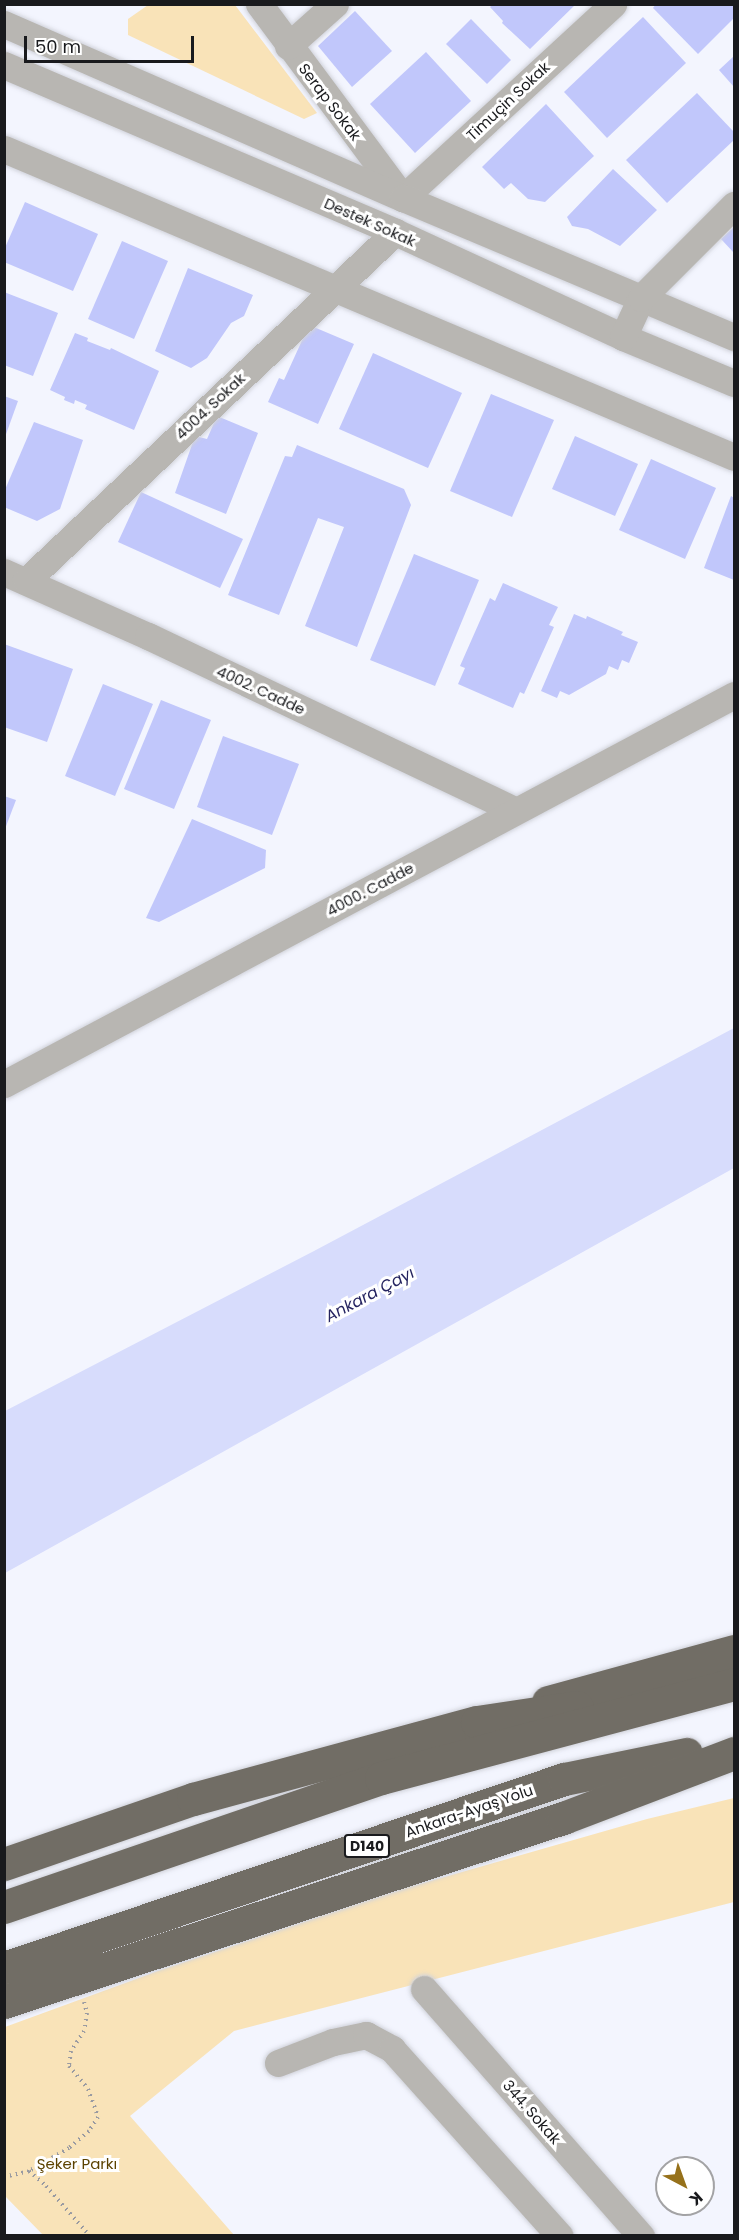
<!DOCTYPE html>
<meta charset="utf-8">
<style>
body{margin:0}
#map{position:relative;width:739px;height:2240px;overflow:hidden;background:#f3f5fe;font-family:Poppins,sans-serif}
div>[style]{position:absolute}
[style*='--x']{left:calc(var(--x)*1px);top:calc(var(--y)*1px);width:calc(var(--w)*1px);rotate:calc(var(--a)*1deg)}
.green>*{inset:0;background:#f9e3b8}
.water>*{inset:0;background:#d7dcfc}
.building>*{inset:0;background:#c1c7fb}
.path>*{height:4px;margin-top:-2px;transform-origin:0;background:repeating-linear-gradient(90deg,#999aa1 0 1.5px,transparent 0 6px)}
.roads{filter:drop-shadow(0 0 2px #d0d2da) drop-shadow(0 0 2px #d0d2da)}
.minor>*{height:27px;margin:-13.5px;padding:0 13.5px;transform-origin:13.5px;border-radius:13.5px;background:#b8b6b2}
.highway>*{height:33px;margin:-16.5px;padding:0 16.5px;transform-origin:16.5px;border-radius:16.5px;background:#716d65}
span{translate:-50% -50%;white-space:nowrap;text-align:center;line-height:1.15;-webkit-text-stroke:6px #fff;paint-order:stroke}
.shield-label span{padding:2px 4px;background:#fff;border:2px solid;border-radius:4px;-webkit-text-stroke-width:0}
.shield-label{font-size:14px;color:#191a1d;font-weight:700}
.street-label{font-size:15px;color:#191a1d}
.park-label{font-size:15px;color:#5c4200}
.water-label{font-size:16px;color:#252460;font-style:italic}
.frame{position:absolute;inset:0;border:6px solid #191a1d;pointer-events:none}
.north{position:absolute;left:655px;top:2156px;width:60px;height:60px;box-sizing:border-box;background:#fff;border:2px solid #a3a3a5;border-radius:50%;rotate:139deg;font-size:16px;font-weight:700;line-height:24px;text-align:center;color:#191a1d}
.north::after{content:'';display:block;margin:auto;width:21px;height:27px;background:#96711b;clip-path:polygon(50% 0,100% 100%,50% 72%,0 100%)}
.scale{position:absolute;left:24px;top:36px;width:170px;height:27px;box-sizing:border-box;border:3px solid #191a1d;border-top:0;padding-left:8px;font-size:18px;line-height:21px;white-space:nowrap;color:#191a1d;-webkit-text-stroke:4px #fff;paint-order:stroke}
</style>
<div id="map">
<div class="green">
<div style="clip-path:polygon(148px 5px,235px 5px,317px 113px,304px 119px,128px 35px,128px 19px)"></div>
<div style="clip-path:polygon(734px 1798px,734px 1902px,234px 2031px,130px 2116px,234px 2235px,43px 2235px,5px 2196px,5px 2027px,158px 1971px,406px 1888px,647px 1819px)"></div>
</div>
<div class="water">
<div style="clip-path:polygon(734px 1028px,734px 1168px,5px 1573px,5px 1411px,314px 1251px)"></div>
</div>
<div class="building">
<div style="clip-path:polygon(493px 4px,576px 4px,530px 49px,502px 23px,503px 21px,490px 7px)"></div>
<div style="clip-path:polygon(656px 4px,734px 4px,734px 18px,698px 54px,653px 8px)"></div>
<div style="clip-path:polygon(355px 11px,392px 51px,352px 87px,318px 46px)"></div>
<div style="clip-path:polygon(643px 17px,686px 63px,607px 138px,564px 92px)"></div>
<div style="clip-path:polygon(471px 19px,511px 60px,487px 84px,446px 44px)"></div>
<div style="clip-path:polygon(426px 52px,471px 101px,415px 153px,370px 104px)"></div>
<div style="clip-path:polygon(734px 56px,734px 87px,719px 70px)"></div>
<div style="clip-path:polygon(697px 93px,734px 132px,734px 140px,667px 203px,626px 160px)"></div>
<div style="clip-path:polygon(546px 104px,594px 156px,545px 202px,528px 199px,511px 183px,504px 189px,482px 167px)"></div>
<div style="clip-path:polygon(613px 169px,657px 210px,620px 246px,588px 229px,572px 226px,567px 217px)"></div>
<div style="clip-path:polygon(25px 202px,98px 234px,73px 291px,4px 262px,4px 250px)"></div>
<div style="clip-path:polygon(734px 227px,734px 253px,721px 239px)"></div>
<div style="clip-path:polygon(122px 241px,168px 261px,134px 339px,88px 319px)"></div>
<div style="clip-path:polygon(188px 268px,253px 295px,244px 316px,231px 323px,207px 358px,191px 368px,155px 351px)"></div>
<div style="clip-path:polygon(4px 292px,58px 313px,33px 376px,4px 365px)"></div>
<div style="clip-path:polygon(309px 325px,354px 344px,318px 424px,268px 402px,279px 378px,284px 380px)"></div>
<div style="clip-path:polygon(75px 333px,88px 338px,87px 341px,110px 350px,111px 348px,159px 371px,134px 430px,85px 409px,87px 405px,75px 400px,74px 404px,64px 400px,65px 397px,50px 390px)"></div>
<div style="clip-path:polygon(373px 353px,462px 393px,428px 468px,339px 429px)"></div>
<div style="clip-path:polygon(491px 394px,554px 420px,512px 517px,450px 491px)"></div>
<div style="clip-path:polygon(4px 396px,18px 401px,5px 437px,4px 437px)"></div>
<div style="clip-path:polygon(217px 416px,258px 433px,226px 514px,175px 493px,195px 436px,207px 439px)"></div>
<div style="clip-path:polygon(34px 422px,83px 440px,60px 509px,37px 521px,4px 507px,4px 492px)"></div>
<div style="clip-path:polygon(575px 436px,638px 464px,615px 516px,552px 489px)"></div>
<div style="clip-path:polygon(297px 445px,404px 489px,411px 505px,357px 647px,305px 626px,344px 527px,318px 518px,279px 615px,228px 595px,285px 456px,292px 457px)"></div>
<div style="clip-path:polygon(651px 459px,716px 488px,685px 559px,619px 530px)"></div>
<div style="clip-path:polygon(141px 492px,243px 539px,220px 588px,118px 542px)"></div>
<div style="clip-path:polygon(731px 496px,734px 498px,734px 580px,704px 568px)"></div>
<div style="clip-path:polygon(414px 554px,479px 580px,435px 686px,370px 660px)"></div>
<div style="clip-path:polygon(503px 583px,558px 607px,549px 625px,554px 627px,524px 694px,520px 692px,513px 708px,458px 684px,465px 668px,460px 666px,490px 598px,495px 601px)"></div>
<div style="clip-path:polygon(574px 614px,586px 619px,587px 616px,623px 632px,621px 635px,638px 642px,629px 663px,622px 660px,618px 670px,609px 666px,606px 674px,569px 695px,560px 691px,557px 698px,541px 691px)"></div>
<div style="clip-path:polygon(4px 644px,73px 669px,47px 742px,4px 727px)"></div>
<div style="clip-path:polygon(103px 684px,153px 704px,115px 796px,65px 776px)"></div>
<div style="clip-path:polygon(161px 700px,211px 720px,174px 809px,124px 789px)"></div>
<div style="clip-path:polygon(223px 736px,299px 764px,272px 835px,197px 807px)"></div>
<div style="clip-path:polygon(4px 796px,16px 800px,5px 829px,4px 828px)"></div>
<div style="clip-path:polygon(192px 819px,266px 850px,265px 868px,159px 922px,146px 918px)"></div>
</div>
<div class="path">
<div style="--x:84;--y:2002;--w:11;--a:75"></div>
<div style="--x:87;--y:2013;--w:18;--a:99"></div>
<div style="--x:84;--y:2031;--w:24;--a:123"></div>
<div style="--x:71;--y:2051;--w:15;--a:98"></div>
<div style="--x:69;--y:2066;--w:30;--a:50"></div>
<div style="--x:88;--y:2089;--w:30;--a:70"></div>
<div style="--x:98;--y:2117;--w:17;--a:123"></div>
<div style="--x:89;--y:2131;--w:26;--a:140"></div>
<div style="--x:69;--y:2148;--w:46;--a:150.1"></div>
<div style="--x:29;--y:2171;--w:23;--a:41"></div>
<div style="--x:46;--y:2186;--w:67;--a:48.7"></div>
<div style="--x:4;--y:2177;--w:26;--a:-13"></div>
</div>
<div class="roads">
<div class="minor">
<div style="--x:259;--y:4;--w:242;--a:53.4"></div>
<div style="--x:403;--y:198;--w:286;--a:-42.7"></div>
<div style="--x:4;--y:24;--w:435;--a:23.6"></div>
<div style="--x:403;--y:198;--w:359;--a:22.8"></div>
<div style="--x:288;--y:46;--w:63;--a:-41.8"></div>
<div style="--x:4;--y:65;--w:425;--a:23.1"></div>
<div style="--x:395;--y:232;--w:251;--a:24.7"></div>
<div style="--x:623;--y:337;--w:120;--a:22.5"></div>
<div style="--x:4;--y:149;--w:792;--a:22.88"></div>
<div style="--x:623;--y:337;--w:43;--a:-65.2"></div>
<div style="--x:641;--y:298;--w:132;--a:-45"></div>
<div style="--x:4;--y:572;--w:158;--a:24"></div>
<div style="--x:148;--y:636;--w:407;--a:25.4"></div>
<div style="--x:26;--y:581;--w:508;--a:-43.4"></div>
<div style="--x:4;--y:1084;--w:827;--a:-28.05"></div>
<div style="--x:424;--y:1989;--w:329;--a:48.7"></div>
<div style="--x:278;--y:2063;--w:59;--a:-20.9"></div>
<div style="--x:333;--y:2042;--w:34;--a:-12"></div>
<div style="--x:366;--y:2035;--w:30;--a:28"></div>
<div style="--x:392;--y:2049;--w:251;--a:48.1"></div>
</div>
<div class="highway">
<div style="--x:548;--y:1702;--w:193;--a:-15.3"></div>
<div style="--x:4;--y:1864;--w:200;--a:-19"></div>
<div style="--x:193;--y:1799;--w:294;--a:-15.2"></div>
<div style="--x:477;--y:1722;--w:101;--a:-8.5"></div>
<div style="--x:4;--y:1907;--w:398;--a:-18.9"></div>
<div style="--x:381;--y:1778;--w:365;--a:-14.9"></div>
<div style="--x:4;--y:1968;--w:591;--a:-18.65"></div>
<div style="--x:564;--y:1779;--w:125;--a:-11.6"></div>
<div style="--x:4;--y:2002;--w:589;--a:-18.22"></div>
<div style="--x:563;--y:1818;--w:183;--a:-20.8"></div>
</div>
</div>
<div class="shield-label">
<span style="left:367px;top:1846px">D140</span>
</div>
<div class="street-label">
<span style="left:508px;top:101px;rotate:-43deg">Timuçin Sokak</span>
<span style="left:330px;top:102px;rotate:53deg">Serap Sokak</span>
<span style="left:370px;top:222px;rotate:24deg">Destek Sokak</span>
<span style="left:210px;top:406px;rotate:-43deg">4004. Sokak</span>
<span style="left:261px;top:690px;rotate:25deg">4002. Cadde</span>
<span style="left:370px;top:889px;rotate:-28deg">4000. Cadde</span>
<span style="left:469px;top:1811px;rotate:-19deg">Ankara-Ayaş Yolu</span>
<span style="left:532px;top:2112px;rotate:49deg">344. Sokak</span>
</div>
<div class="park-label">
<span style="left:77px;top:2164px">Şeker Parkı</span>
</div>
<div class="water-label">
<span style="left:370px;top:1295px;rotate:-28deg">Ankara Çayı</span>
</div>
<div class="frame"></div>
<div class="north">K</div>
<div class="scale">50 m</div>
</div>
